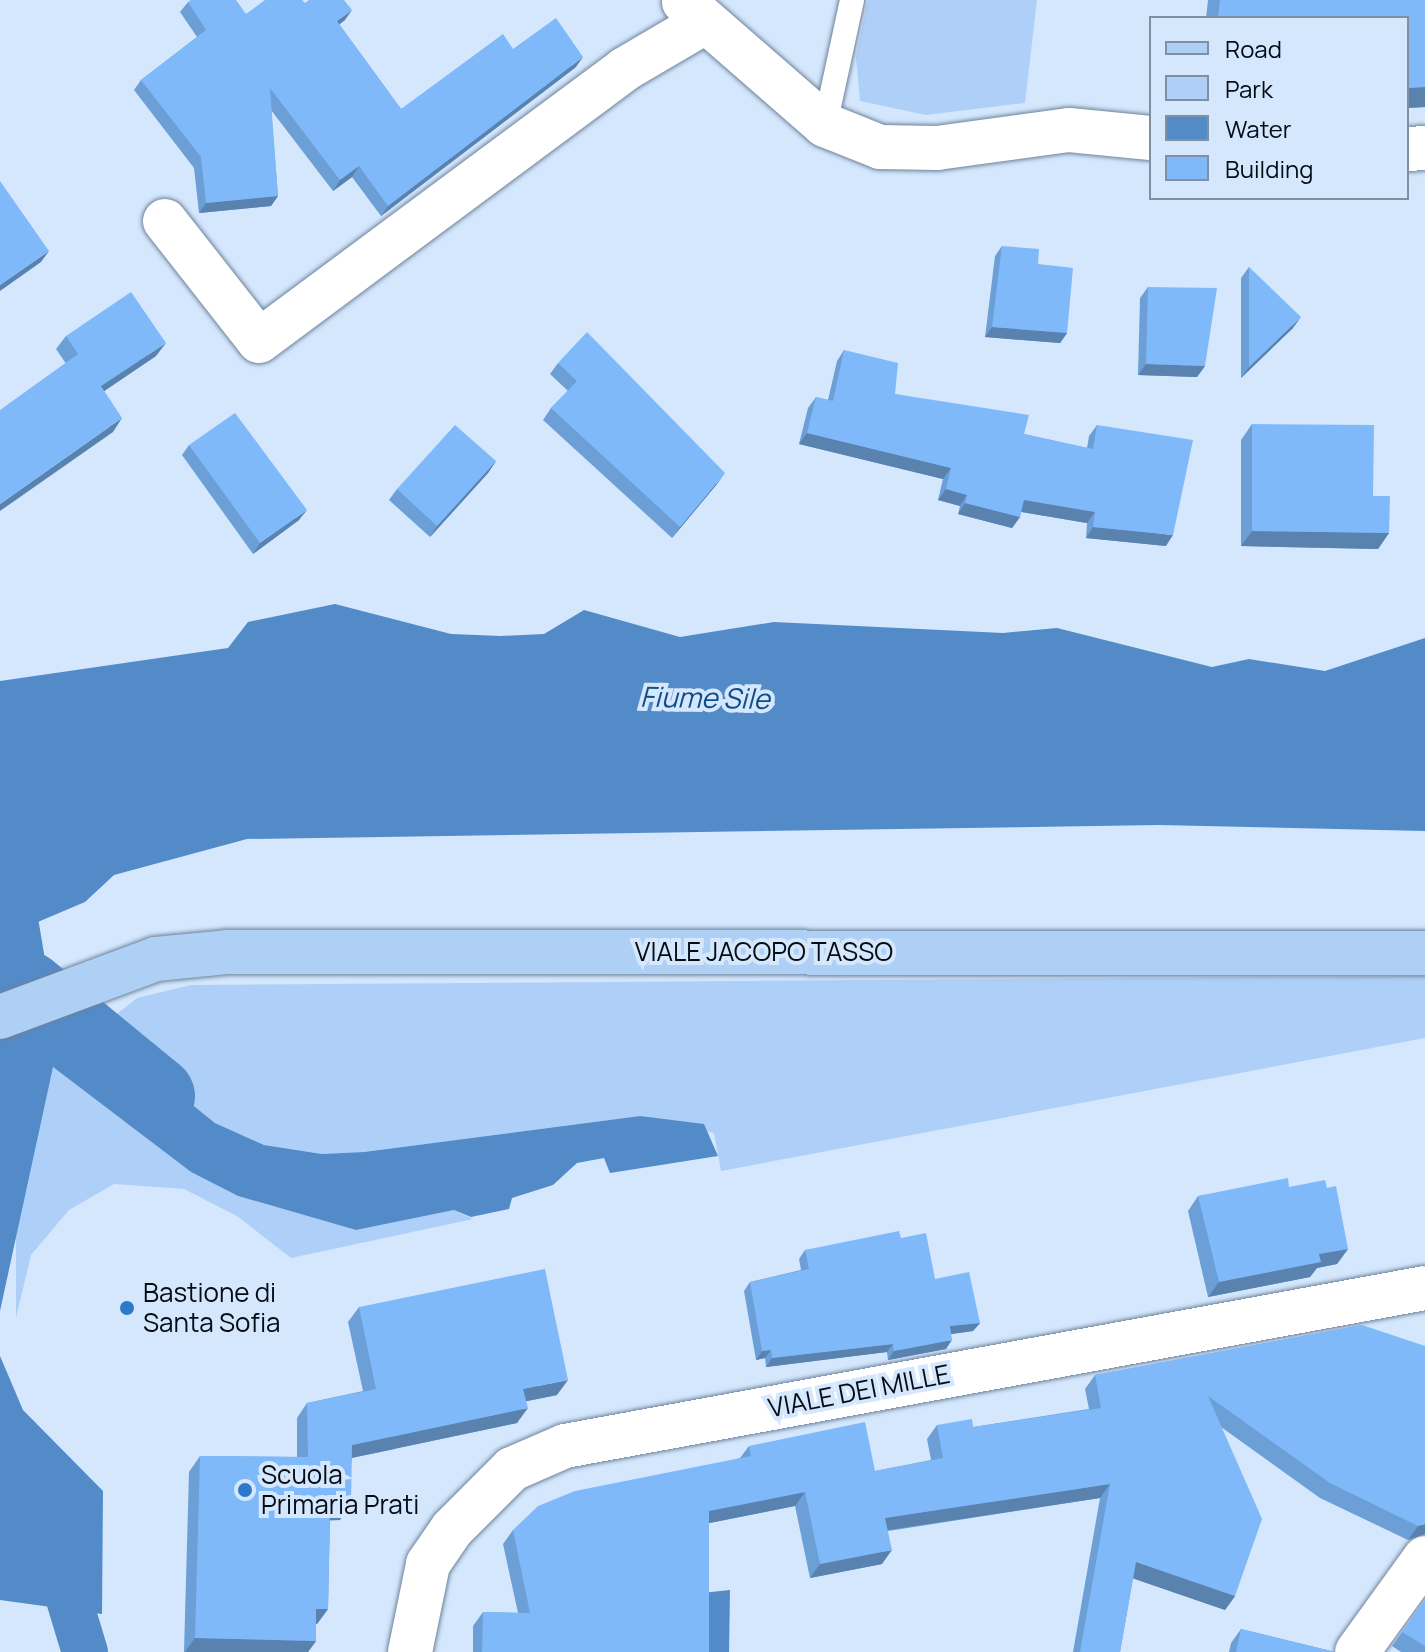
<!DOCTYPE html>
<style>
body{margin:0}
#map{position:relative;width:1425px;height:1652px;overflow:hidden;background:#d4e7fd;font-family:Manrope,sans-serif}
div>[style]{position:absolute}
[style*='--x']{left:calc(var(--x)*1px);top:calc(var(--y)*1px);width:calc(var(--w)*1px);rotate:calc(var(--a)*1deg)}
.green>*{inset:0;background:#aed0f8}
.water>*{inset:0;background:#538bc9}
.canal>*{height:46px;margin:-23px;padding:0 23px;transform-origin:23px;border-radius:23px;background:#538bc9}
.river>*{height:78px;margin:-39px;padding:0 39px;transform-origin:39px;border-radius:39px;background:#538bc9}
.roads{filter:drop-shadow(0 0 2px #6e839c) drop-shadow(0 0 2px #6e839c)}
.lane>*{height:24px;margin:-12px;padding:0 12px;transform-origin:12px;border-radius:12px;background:#fff}
.street>*{height:44px;margin:-22px;padding:0 22px;transform-origin:22px;border-radius:22px;background:#fff}
.primary>*{height:44px;margin:-22px;padding:0 22px;transform-origin:22px;border-radius:22px;background:#afd0f5}
.wall>*{inset:0;background:#6d9fd7}
.shaded-wall>*{inset:0;background:#5982af}
.building>*{inset:0;background:#7fb9fa}
.dots>*{width:22px;height:22px;translate:-50% -50%;box-sizing:border-box;border:4px solid #d4e7fd;border-radius:50%}
span{translate:-50% -50%;white-space:nowrap;text-align:center;line-height:1.15;-webkit-text-stroke:8px #d4e7fd;paint-order:stroke}
.street-label{font-size:26px;color:#050c15}
.poi-label{font-size:26px;color:#050c15}
.left{translate:0 -50%;text-align:left}
.water-label{font-size:28px;color:#114d88;font-style:italic}
.legend{position:absolute;left:1149px;top:16px;width:260px;height:184px;box-sizing:border-box;background:#d4e7fd;border:2px solid #818fa0;margin:0;padding:10px 14px;list-style:none;font-size:24px;color:#050c15}
.legend li{display:flex;align-items:center;gap:16px;height:40px}
.legend b{width:40px;border:2px solid #818fa0}
</style>
<div id="map">
<div class="green">
<div style="clip-path:polygon(868px 0,1037px 0,1025px 103px,926px 115px,860px 101px,856px 57px)"></div>
<div style="clip-path:polygon(1425px 976px,1425px 1038px,721px 1171px,714px 1133px,640px 1116px,364px 1152px,322px 1154px,264px 1145px,215px 1123px,98px 1029px,137px 998px,191px 985px)"></div>
<div style="clip-path:polygon(52px 1066px,191px 1172px,238px 1196px,356px 1230px,454px 1210px,473px 1219px,291px 1258px,237px 1216px,184px 1189px,114px 1184px,69px 1210px,31px 1255px,16px 1318px,16px 1235px)"></div>
</div>
<div class="water">
<div style="clip-path:polygon(335px 604px,451px 634px,501px 636px,544px 634px,584px 610px,680px 637px,774px 622px,1003px 633px,1057px 628px,1212px 667px,1249px 659px,1325px 671px,1425px 638px,1425px 831px,1159px 825px,247px 839px,114px 875px,85px 902px,0 938px,0 681px,228px 648px,248px 622px)"></div>
<div style="clip-path:polygon(81px 1026px,98px 1029px,215px 1123px,264px 1145px,322px 1154px,364px 1152px,640px 1116px,704px 1124px,718px 1156px,610px 1173px,604px 1158px,577px 1163px,553px 1185px,512px 1198px,509px 1209px,471px 1217px,454px 1210px,356px 1230px,238px 1196px,191px 1172px,53px 1067px,0 1311px,0 1057px)"></div>
<div style="clip-path:polygon(0 1356px,23px 1410px,103px 1491px,102px 1614px,0 1600px)"></div>
<div style="clip-path:polygon(730px 1590px,729px 1652px,702px 1652px,702px 1593px)"></div>
</div>
<div class="canal">
<div style="--x:0;--y:831;--w:161;--a:80.4"></div>
<div style="--x:27;--y:990;--w:94;--a:106.7"></div>
<div style="--x:0;--y:1472;--w:88;--a:53.8"></div>
<div style="--x:52;--y:1543;--w:114;--a:73.2"></div>
</div>
<div class="river">
<div style="--x:27;--y:990;--w:167;--a:39.4"></div>
</div>
<div class="roads">
<div class="lane">
<div style="--x:825;--y:125;--w:128;--a:-77.8"></div>
</div>
<div class="street">
<div style="--x:684;--y:2;--w:187;--a:41.1"></div>
<div style="--x:825;--y:125;--w:59;--a:21.8"></div>
<div style="--x:880;--y:147;--w:57;--a:1"></div>
<div style="--x:937;--y:148;--w:133;--a:-7.8"></div>
<div style="--x:1069;--y:130;--w:82;--a:5.6"></div>
<div style="--x:1407;--y:149;--w:18;--a:-3"></div>
<div style="--x:165;--y:221;--w:152;--a:51.9"></div>
<div style="--x:259;--y:341;--w:456;--a:-36.6"></div>
<div style="--x:625;--y:69;--w:93;--a:-30.4"></div>
<div style="--x:410;--y:1652;--w:90;--a:-78.4"></div>
<div style="--x:428;--y:1564;--w:42;--a:-55.6"></div>
<div style="--x:452;--y:1529;--w:85;--a:-45"></div>
<div style="--x:512;--y:1469;--w:58;--a:-23.5"></div>
<div style="--x:565;--y:1446;--w:874;--a:-10.41"></div>
<div style="--x:1357;--y:1652;--w:116;--a:-54.1"></div>
</div>
<div class="primary">
<div style="--x:0;--y:1017;--w:166;--a:-20.4"></div>
<div style="--x:156;--y:959;--w:71;--a:-5.6"></div>
<div style="--x:227;--y:952;--w:1198;--a:0.05"></div>
</div>
</div>
<div class="wall">
<div style="clip-path:polygon(1208px 0,1425px 0,1425px 107px,1407px 108px,1407px 18px,1206px 18px)"></div>
<div style="clip-path:polygon(188px 2px,246px 14px,305px 3px,345px 20px,339px 24px,401px 109px,513px 49px,576px 67px,381px 216px,352px 177px,333px 191px,271px 110px,278px 196px,271px 206px,199px 213px,194px 168px,134px 90px,141px 80px,197px 37px,180px 12px)"></div>
<div style="clip-path:polygon(1002px 246px,1067px 333px,1060px 343px,985px 337px,995px 256px)"></div>
<div style="clip-path:polygon(1249px 267px,1293px 328px,1241px 378px,1241px 278px)"></div>
<div style="clip-path:polygon(1148px 287px,1205px 366px,1197px 377px,1138px 375px,1140px 298px)"></div>
<div style="clip-path:polygon(66px 336px,156px 356px,104px 391px,113px 432px,56px 349px)"></div>
<div style="clip-path:polygon(844px 350px,895px 394px,1024px 434px,1087px 448px,1089px 436px,1097px 425px,1166px 546px,1086px 538px,1087px 523px,1021px 512px,1020px 517px,1012px 528px,958px 514px,960px 506px,938px 500px,943px 479px,799px 444px,808px 408px,816px 397px,828px 400px,837px 361px)"></div>
<div style="clip-path:polygon(558px 363px,717px 484px,672px 538px,543px 420px,551px 408px,568px 391px,550px 374px)"></div>
<div style="clip-path:polygon(1252px 424px,1373px 496px,1389px 533px,1378px 549px,1241px 546px,1241px 440px)"></div>
<div style="clip-path:polygon(189px 445px,299px 520px,253px 554px,182px 455px)"></div>
<div style="clip-path:polygon(496px 461px,488px 473px,430px 537px,389px 500px,397px 489px)"></div>
<div style="clip-path:polygon(1289px 1187px,1348px 1249px,1337px 1264px,1317px 1268px,1310px 1277px,1208px 1297px,1188px 1211px,1198px 1196px)"></div>
<div style="clip-path:polygon(901px 1238px,935px 1279px,980px 1323px,973px 1331px,951px 1334px,946px 1349px,888px 1360px,887px 1352px,766px 1367px,765px 1358px,756px 1360px,744px 1291px,750px 1282px,801px 1270px,799px 1259px,805px 1250px)"></div>
<div style="clip-path:polygon(359px 1307px,557px 1395px,526px 1401px,517px 1423px,352px 1458px,340px 1520px,330px 1520px,328px 1609px,317px 1624px,316px 1624px,316px 1641px,308px 1652px,184px 1652px,189px 1472px,200px 1456px,297px 1457px,297px 1418px,307px 1403px,363px 1391px,348px 1322px)"></div>
<div style="clip-path:polygon(1362px 1325px,1425px 1534px,1408px 1540px,1320px 1498px,1221px 1427px,1235px 1596px,1225px 1610px,1133px 1578px,1120px 1652px,1073px 1652px,1100px 1498px,888px 1531px,882px 1564px,810px 1578px,795px 1506px,709px 1523px,709px 1652px,473px 1652px,473px 1626px,483px 1612px,518px 1613px,503px 1544px,513px 1530px,740px 1458px,749px 1446px,875px 1471px,931px 1460px,927px 1439px,937px 1425px,973px 1427px,1089px 1409px,1085px 1389px,1095px 1375px)"></div>
<div style="clip-path:polygon(1425px 1600px,1425px 1652px,1401px 1652px,1392px 1646px)"></div>
<div style="clip-path:polygon(1241px 1629px,1335px 1652px,1229px 1652px,1231px 1643px)"></div>
</div>
<div class="shaded-wall">
<div style="clip-path:polygon(352px 10px,345px 20px,330px 32px,337px 21px)"></div>
<div style="clip-path:polygon(583px 57px,576px 67px,381px 216px,388px 206px)"></div>
<div style="clip-path:polygon(1425px 87px,1425px 107px,1407px 108px,1407px 88px)"></div>
<div style="clip-path:polygon(359px 166px,352px 177px,333px 191px,340px 180px)"></div>
<div style="clip-path:polygon(278px 196px,271px 206px,199px 213px,206px 203px)"></div>
<div style="clip-path:polygon(49px 251px,41px 262px,0 291px,0 285px)"></div>
<div style="clip-path:polygon(1301px 317px,1293px 328px,1241px 378px,1249px 367px)"></div>
<div style="clip-path:polygon(992px 327px,1067px 333px,1060px 343px,985px 337px)"></div>
<div style="clip-path:polygon(166px 343px,156px 356px,91px 400px,101px 386px)"></div>
<div style="clip-path:polygon(1146px 364px,1205px 366px,1197px 377px,1138px 375px)"></div>
<div style="clip-path:polygon(122px 418px,113px 432px,0 511px,0 504px)"></div>
<div style="clip-path:polygon(807px 433px,951px 468px,943px 479px,799px 444px)"></div>
<div style="clip-path:polygon(496px 461px,488px 473px,430px 537px,437px 526px)"></div>
<div style="clip-path:polygon(725px 473px,717px 484px,672px 538px,680px 527px)"></div>
<div style="clip-path:polygon(946px 489px,967px 495px,960px 506px,938px 500px)"></div>
<div style="clip-path:polygon(1024px 500px,1095px 512px,1087px 523px,1016px 511px)"></div>
<div style="clip-path:polygon(965px 503px,1020px 517px,1012px 528px,958px 514px)"></div>
<div style="clip-path:polygon(307px 510px,299px 520px,253px 554px,260px 543px)"></div>
<div style="clip-path:polygon(1093px 527px,1173px 535px,1166px 546px,1086px 538px)"></div>
<div style="clip-path:polygon(1252px 531px,1389px 533px,1378px 549px,1241px 546px)"></div>
<div style="clip-path:polygon(1348px 1249px,1337px 1264px,1317px 1268px,1310px 1277px,1208px 1297px,1219px 1282px,1319px 1254px)"></div>
<div style="clip-path:polygon(980px 1323px,973px 1331px,944px 1335px,950px 1326px)"></div>
<div style="clip-path:polygon(952px 1340px,946px 1349px,888px 1360px,894px 1351px)"></div>
<div style="clip-path:polygon(893px 1344px,887px 1352px,766px 1367px,772px 1358px)"></div>
<div style="clip-path:polygon(771px 1350px,765px 1358px,756px 1360px,762px 1351px)"></div>
<div style="clip-path:polygon(568px 1380px,557px 1395px,513px 1404px,523px 1389px)"></div>
<div style="clip-path:polygon(528px 1408px,517px 1423px,341px 1460px,352px 1445px)"></div>
<div style="clip-path:polygon(1110px 1484px,1100px 1498px,875px 1532px,885px 1518px)"></div>
<div style="clip-path:polygon(805px 1492px,795px 1506px,700px 1525px,709px 1511px)"></div>
<div style="clip-path:polygon(351px 1504px,340px 1520px,320px 1521px,330px 1506px)"></div>
<div style="clip-path:polygon(1425px 1524px,1425px 1534px,1408px 1540px,1418px 1526px)"></div>
<div style="clip-path:polygon(892px 1550px,882px 1564px,810px 1578px,820px 1564px)"></div>
<div style="clip-path:polygon(1136px 1562px,1235px 1596px,1225px 1610px,1126px 1576px)"></div>
<div style="clip-path:polygon(316px 1609px,328px 1609px,317px 1624px,306px 1624px)"></div>
<div style="clip-path:polygon(195px 1638px,316px 1641px,308px 1652px,185px 1652px)"></div>
</div>
<div class="building">
<div style="clip-path:polygon(191px 0,236px 0,246px 14px,265px 0,302px 0,305px 3px,309px 0,344px 0,352px 10px,337px 21px,401px 109px,503px 34px,513px 49px,556px 18px,583px 57px,388px 206px,359px 166px,340px 180px,270px 88px,278px 196px,206px 203px,201px 157px,141px 80px,206px 30px,188px 2px)"></div>
<div style="clip-path:polygon(1220px 0,1425px 0,1425px 87px,1407px 88px,1407px 18px,1218px 18px)"></div>
<div style="clip-path:polygon(0 181px,49px 251px,0 285px)"></div>
<div style="clip-path:polygon(1002px 246px,1039px 249px,1038px 264px,1073px 268px,1067px 333px,992px 327px)"></div>
<div style="clip-path:polygon(1249px 267px,1301px 317px,1249px 367px)"></div>
<div style="clip-path:polygon(1148px 287px,1217px 288px,1205px 366px,1146px 364px)"></div>
<div style="clip-path:polygon(131px 292px,166px 343px,101px 386px,122px 418px,0 504px,0 410px,78px 354px,66px 336px)"></div>
<div style="clip-path:polygon(587px 332px,725px 473px,680px 527px,551px 408px,577px 381px,558px 363px)"></div>
<div style="clip-path:polygon(844px 350px,898px 363px,895px 394px,1029px 415px,1024px 434px,1093px 449px,1097px 425px,1193px 440px,1173px 535px,1093px 527px,1095px 512px,1024px 500px,1020px 517px,965px 503px,967px 495px,946px 489px,951px 468px,807px 433px,816px 397px,833px 401px)"></div>
<div style="clip-path:polygon(235px 413px,307px 510px,260px 543px,189px 445px)"></div>
<div style="clip-path:polygon(1252px 424px,1374px 425px,1373px 496px,1390px 496px,1389px 533px,1252px 531px)"></div>
<div style="clip-path:polygon(455px 425px,496px 461px,437px 526px,397px 489px)"></div>
<div style="clip-path:polygon(1288px 1178px,1289px 1187px,1325px 1180px,1327px 1188px,1336px 1186px,1348px 1249px,1319px 1254px,1321px 1262px,1219px 1282px,1198px 1196px)"></div>
<div style="clip-path:polygon(899px 1231px,901px 1238px,926px 1233px,935px 1279px,969px 1272px,980px 1323px,950px 1326px,952px 1340px,894px 1351px,893px 1344px,772px 1358px,771px 1350px,762px 1351px,750px 1282px,809px 1269px,805px 1250px)"></div>
<div style="clip-path:polygon(545px 1269px,568px 1380px,523px 1389px,528px 1408px,352px 1445px,351px 1504px,330px 1506px,328px 1609px,316px 1609px,316px 1641px,195px 1638px,200px 1456px,308px 1457px,307px 1403px,376px 1389px,359px 1307px)"></div>
<div style="clip-path:polygon(1362px 1325px,1425px 1346px,1425px 1524px,1418px 1526px,1330px 1483px,1208px 1396px,1262px 1519px,1235px 1596px,1136px 1562px,1120px 1652px,1080px 1652px,1110px 1484px,885px 1518px,892px 1550px,820px 1564px,805px 1492px,709px 1511px,709px 1652px,482px 1652px,483px 1612px,530px 1613px,513px 1530px,538px 1506px,575px 1491px,751px 1456px,749px 1446px,865px 1422px,875px 1471px,943px 1458px,937px 1425px,972px 1419px,973px 1427px,1101px 1408px,1095px 1375px)"></div>
<div style="clip-path:polygon(1425px 1600px,1425px 1646px,1402px 1632px)"></div>
<div style="clip-path:polygon(1241px 1629px,1335px 1652px,1236px 1652px)"></div>
</div>
<div class="dots">
<div style="left:127px;top:1308px;background:#2c79c9"></div>
<div style="left:245px;top:1490px;background:#2c79c9"></div>
</div>
<div class="street-label">
<span style="left:764px;top:952px">VIALE JACOPO TASSO</span>
<span style="left:859px;top:1391px;rotate:-11deg">VIALE DEI MILLE</span>
</div>
<div class="poi-label">
<span class="left" style="left:143px;top:1308px">Bastione di<br>Santa Sofia</span>
<span class="left" style="left:261px;top:1490px">Scuola<br>Primaria Prati</span>
</div>
<div class="water-label">
<span style="left:705px;top:697px;rotate:1deg">Fiume Sile</span>
</div>
<ul class="legend">
<li><b style="height:10px;background:#afd0f5"></b>Road</li>
<li><b style="height:22px;background:#aed0f8"></b>Park</li>
<li><b style="height:22px;background:#538bc9"></b>Water</li>
<li><b style="height:22px;background:#7fb9fa"></b>Building</li>
</ul>
</div>
